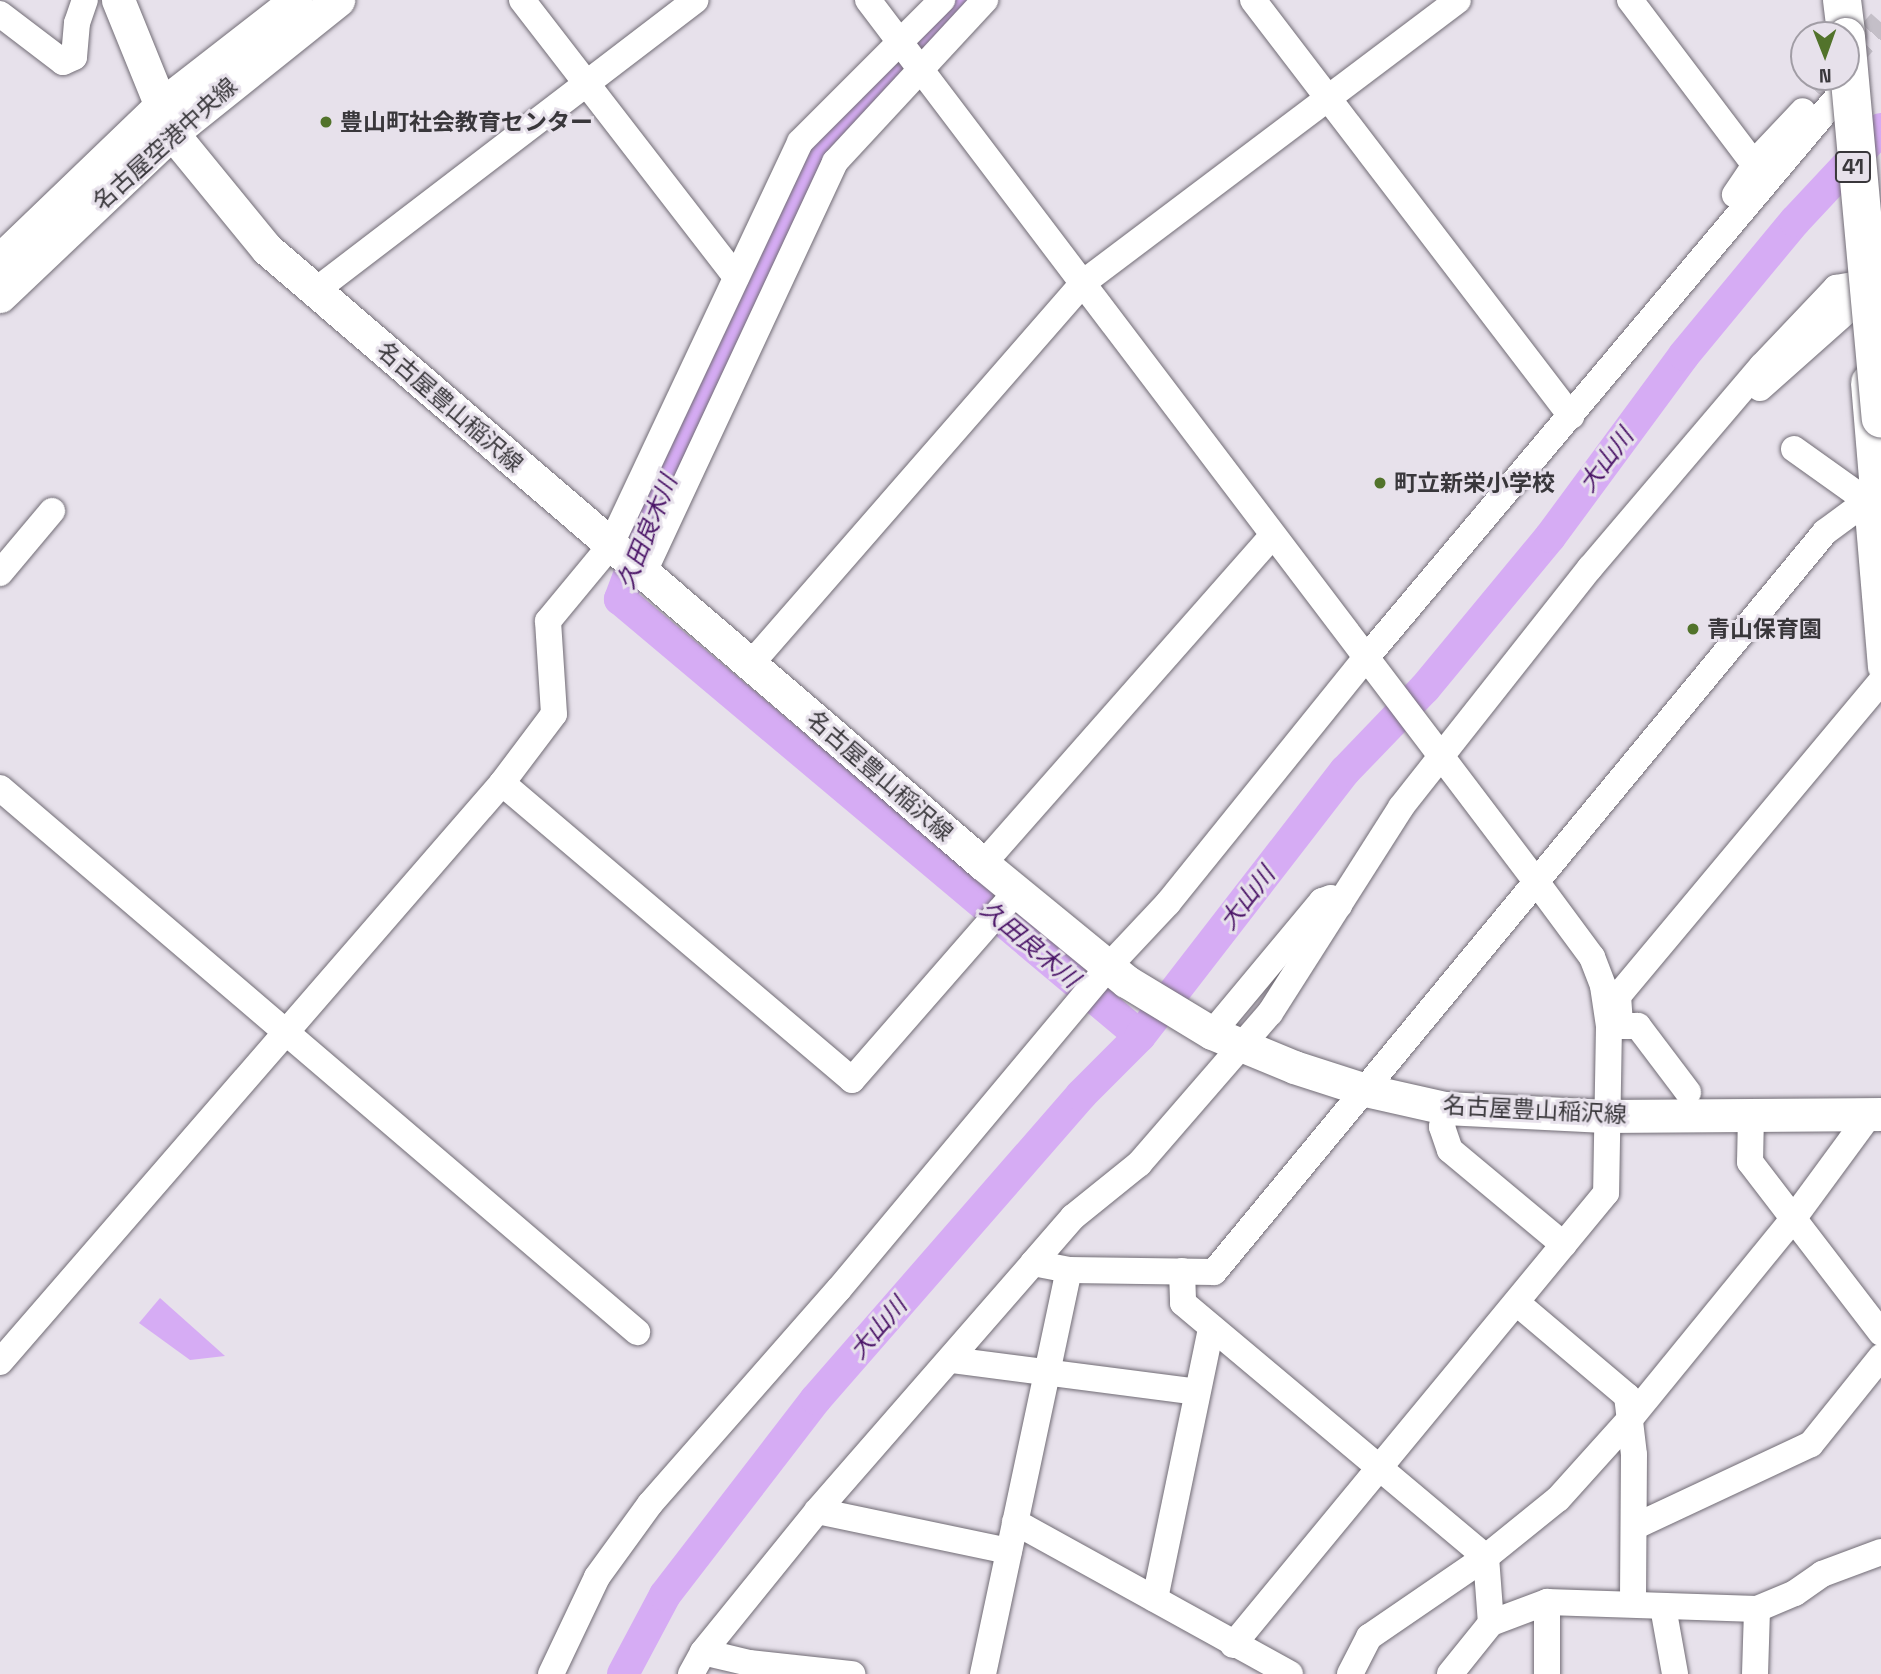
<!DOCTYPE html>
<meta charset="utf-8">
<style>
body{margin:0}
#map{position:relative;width:1881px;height:1674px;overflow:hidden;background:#e7e1eb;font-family:"Space Grotesk","Noto Sans JP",sans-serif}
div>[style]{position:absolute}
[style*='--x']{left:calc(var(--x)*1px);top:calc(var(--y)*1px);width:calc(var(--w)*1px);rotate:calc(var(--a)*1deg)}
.water>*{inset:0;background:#d6acf4}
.river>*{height:32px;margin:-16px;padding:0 16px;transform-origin:16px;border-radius:16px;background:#d6acf4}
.minor-tunnel>*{height:26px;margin-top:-13px;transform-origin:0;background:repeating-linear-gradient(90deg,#c4bfc8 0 26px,transparent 0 39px)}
.roads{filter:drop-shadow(0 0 2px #716c75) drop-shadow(0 0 2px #716c75)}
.minor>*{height:26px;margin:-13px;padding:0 13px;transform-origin:13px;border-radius:13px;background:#fff}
.major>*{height:33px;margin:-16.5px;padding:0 16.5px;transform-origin:16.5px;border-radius:16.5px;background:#fff}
.highway>*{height:38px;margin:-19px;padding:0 19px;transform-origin:19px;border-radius:19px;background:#fff}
.bridges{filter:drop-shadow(0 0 2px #716c75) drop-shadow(0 0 2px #716c75)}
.highway-bridge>*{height:38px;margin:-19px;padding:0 19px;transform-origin:19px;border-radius:19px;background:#fff}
.dots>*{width:19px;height:19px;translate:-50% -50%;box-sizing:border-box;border:4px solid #e7e1eb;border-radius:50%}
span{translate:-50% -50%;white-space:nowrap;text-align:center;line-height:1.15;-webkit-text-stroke:6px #e7e1eb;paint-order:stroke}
.shield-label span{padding:2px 5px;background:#e7e1eb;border:2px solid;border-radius:5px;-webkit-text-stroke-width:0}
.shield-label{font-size:21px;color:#39373b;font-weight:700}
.poi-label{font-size:23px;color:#39373b;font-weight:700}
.left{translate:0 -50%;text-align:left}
.street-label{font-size:23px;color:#39373b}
.water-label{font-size:24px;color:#4a1467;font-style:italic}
.north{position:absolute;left:1790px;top:21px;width:70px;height:70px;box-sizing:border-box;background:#e7e1eb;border:2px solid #a19da5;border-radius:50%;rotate:179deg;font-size:19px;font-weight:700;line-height:28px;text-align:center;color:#39373b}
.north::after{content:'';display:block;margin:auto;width:24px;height:32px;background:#52732b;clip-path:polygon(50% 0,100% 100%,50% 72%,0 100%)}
</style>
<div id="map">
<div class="water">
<div style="clip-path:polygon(160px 1298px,225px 1356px,190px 1360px,139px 1323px)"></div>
</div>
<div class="river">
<div style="--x:963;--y:0;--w:208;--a:133.1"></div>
<div style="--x:821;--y:152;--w:30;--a:123"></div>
<div style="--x:805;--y:177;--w:369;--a:114.5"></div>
<div style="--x:652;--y:513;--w:92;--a:110.4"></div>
<div style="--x:620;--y:599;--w:679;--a:40.04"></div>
<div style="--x:623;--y:1674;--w:89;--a:-62"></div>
<div style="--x:665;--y:1595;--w:247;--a:-52.4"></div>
<div style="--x:816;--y:1399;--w:403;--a:-48.9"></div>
<div style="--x:1081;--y:1095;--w:83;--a:-45"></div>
<div style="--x:1140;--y:1036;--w:335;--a:-52.3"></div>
<div style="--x:1345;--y:771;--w:115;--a:-46.1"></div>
<div style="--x:1425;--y:688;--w:196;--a:-50.4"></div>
<div style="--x:1550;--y:537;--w:226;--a:-53.6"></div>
<div style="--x:1684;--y:355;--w:174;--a:-50.4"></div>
<div style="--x:1795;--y:221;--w:126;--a:-46.9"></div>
</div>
<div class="minor-tunnel">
<div style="--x:1846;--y:62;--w:53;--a:-48.8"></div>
<div style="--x:1819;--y:94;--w:22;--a:-51"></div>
</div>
<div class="roads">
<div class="minor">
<div style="--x:522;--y:0;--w:350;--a:52.3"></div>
<div style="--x:868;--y:0;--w:1104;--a:52.84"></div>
<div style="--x:1535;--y:880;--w:96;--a:53.5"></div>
<div style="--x:1592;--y:957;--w:31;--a:69"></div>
<div style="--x:1603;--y:986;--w:40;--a:81.5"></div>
<div style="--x:1609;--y:1026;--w:167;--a:91"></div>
<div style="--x:1606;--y:1193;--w:586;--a:129.53"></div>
<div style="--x:1253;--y:0;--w:524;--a:52.6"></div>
<div style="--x:1630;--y:0;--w:207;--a:52.9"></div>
<div style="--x:1755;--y:165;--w:36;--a:124"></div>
<div style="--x:0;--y:14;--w:79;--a:37.3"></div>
<div style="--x:63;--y:62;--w:12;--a:-24"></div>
<div style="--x:74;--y:57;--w:34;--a:-85"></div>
<div style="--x:77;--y:23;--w:24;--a:-71"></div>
<div style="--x:1754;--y:163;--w:71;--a:-46.7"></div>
<div style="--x:315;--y:291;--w:479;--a:-37.4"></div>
<div style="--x:1760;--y:388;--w:120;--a:-41.6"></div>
<div style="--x:1794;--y:449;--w:90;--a:35.5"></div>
<div style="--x:1867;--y:501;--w:167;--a:85.2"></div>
<div style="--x:0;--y:573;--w:81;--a:-50"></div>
<div style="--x:643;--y:574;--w:455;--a:-65"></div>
<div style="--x:835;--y:162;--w:221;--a:-47.2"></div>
<div style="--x:750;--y:665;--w:508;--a:-48.91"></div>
<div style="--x:1084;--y:282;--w:468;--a:-37"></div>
<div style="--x:502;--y:783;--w:459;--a:40.3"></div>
<div style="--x:852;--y:1080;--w:249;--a:-48.9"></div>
<div style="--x:0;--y:788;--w:838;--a:40.5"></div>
<div style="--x:983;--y:864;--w:437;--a:-48.6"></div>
<div style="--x:1620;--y:1024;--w:28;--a:-94"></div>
<div style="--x:1618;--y:996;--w:410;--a:-50.1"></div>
<div style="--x:1609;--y:1026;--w:29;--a:0"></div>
<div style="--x:1638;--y:1026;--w:83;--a:52.9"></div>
<div style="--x:1212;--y:1033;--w:172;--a:-50.2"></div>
<div style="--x:1322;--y:901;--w:9;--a:-18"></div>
<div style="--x:1331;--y:898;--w:11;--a:41"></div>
<div style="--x:1445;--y:1108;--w:19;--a:99"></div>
<div style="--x:1442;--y:1127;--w:24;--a:71"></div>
<div style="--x:1450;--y:1150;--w:148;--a:39.8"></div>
<div style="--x:1751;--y:1115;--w:47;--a:91.2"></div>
<div style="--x:1750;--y:1162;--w:215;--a:52.5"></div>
<div style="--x:1033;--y:1263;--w:37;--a:11"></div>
<div style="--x:1069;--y:1270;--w:145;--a:0.8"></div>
<div style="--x:1214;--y:1272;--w:960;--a:-50.45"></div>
<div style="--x:1825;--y:532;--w:52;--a:-36.4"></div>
<div style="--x:1182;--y:1271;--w:32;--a:88"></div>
<div style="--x:1183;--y:1303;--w:395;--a:40"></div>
<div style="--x:1486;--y:1557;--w:66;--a:85.7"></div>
<div style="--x:1517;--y:1303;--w:144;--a:40.2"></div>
<div style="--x:1627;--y:1396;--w:59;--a:83.2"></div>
<div style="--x:1634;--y:1455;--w:148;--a:90.4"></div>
<div style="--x:952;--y:1360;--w:247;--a:7.4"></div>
<div style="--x:0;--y:1362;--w:766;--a:-49.07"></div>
<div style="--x:502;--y:783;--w:86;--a:-53"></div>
<div style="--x:554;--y:714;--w:93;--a:-93.7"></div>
<div style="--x:548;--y:621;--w:97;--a:-50.4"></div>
<div style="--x:610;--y:546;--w:446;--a:-64.8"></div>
<div style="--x:800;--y:142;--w:201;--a:-45"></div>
<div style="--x:817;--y:1511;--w:196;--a:11.8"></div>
<div style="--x:1015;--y:1522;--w:314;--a:28.9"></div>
<div style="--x:1634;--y:1527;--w:195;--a:-25.1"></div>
<div style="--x:1811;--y:1444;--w:112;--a:-51.2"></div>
<div style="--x:1155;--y:1599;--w:277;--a:-78.3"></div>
<div style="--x:1547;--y:1602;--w:72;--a:90"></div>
<div style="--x:1663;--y:1607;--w:68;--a:79.8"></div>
<div style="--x:703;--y:1652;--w:47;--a:13.4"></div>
<div style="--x:749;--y:1663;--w:104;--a:6.1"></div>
<div style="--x:551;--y:1674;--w:107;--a:-64.6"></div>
<div style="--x:597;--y:1577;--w:90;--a:-54"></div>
<div style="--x:650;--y:1504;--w:286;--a:-48.7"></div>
<div style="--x:839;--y:1289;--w:418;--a:-50.1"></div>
<div style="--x:1107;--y:968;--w:89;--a:-46.8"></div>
<div style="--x:1168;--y:903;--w:315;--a:-51.1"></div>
<div style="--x:1366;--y:658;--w:747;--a:-49.94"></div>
<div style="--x:691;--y:1674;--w:25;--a:-61"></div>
<div style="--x:703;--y:1652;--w:181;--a:-51"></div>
<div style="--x:817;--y:1511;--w:329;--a:-48.9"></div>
<div style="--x:1033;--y:1263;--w:61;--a:-49"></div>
<div style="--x:1073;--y:1217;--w:85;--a:-38.8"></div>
<div style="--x:1139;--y:1164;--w:200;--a:-49.1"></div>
<div style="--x:1270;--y:1013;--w:244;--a:-57.5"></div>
<div style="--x:1401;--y:807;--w:305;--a:-51.7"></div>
<div style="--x:1590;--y:568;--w:265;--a:-49.6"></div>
<div style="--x:1762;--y:366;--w:108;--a:-46.5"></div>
<div style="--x:1836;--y:288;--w:27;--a:-10"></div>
<div style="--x:983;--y:1674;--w:413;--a:-78"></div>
<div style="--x:1350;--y:1674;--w:42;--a:-62.8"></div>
<div style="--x:1369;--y:1637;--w:142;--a:-34.4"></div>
<div style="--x:1486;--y:1557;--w:92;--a:-38.9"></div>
<div style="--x:1558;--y:1499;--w:108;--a:-48"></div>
<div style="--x:1630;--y:1419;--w:258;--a:-50.8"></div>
<div style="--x:1793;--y:1219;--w:130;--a:-53.7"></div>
<div style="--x:1450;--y:1674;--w:65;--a:-51.2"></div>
<div style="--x:1491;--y:1623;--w:60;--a:-20.6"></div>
<div style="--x:1547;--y:1602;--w:210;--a:1.9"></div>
<div style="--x:1757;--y:1609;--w:41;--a:-22.8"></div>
<div style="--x:1795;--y:1593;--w:33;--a:-35"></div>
<div style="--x:1822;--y:1574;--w:63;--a:-20.4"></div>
<div style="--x:1755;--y:1674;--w:65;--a:-88.2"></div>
</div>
<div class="major">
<div style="--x:118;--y:0;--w:144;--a:67.9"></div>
<div style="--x:172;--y:133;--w:150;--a:50.7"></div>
<div style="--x:267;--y:249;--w:944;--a:40.66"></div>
<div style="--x:983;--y:864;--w:185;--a:39.3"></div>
<div style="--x:1126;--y:981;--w:100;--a:31.2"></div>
<div style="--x:1212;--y:1033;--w:89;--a:22.5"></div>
<div style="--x:1294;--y:1067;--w:75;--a:17.9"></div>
<div style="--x:1365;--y:1090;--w:82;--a:12.7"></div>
<div style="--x:1445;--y:1108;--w:160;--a:2.9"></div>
<div style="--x:1605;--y:1116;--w:276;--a:-0.4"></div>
<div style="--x:0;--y:260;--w:222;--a:-43.9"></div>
<div style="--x:160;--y:106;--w:172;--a:-37.9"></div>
<div style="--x:0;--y:296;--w:237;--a:-43.5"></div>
<div style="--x:172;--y:133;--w:213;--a:-38.7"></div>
</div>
<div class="highway">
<div style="--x:1842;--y:0;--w:35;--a:83"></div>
<div style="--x:1870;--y:383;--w:132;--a:85.2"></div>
</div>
</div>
<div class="bridges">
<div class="highway-bridge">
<div style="--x:1846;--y:37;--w:383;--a:84.8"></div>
</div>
</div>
<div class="dots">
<div style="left:326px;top:122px;background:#52732b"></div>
<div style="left:1380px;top:483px;background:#52732b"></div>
<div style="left:1693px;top:629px;background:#52732b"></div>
</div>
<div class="shield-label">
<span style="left:1853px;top:167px">41</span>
</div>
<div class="poi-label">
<span class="left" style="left:340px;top:122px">豊山町社会教育センター</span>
<span class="left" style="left:1394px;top:483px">町立新栄小学校</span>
<span class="left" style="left:1707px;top:629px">青山保育園</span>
</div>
<div class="street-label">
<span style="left:165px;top:144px;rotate:-42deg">名古屋空港中央線</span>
<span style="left:450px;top:407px;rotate:41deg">名古屋豊山稲沢線</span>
<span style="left:880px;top:776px;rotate:41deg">名古屋豊山稲沢線</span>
<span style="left:1535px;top:1110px;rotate:3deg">名古屋豊山稲沢線</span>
</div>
<div class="water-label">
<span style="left:1606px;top:460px;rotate:-53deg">大山川</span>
<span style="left:647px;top:532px;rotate:-68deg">久田良木川</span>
<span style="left:1247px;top:898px;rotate:-52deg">大山川</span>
<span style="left:1030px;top:944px;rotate:40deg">久田良木川</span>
<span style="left:878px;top:1328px;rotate:-49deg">大山川</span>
</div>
<div class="north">N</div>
</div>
